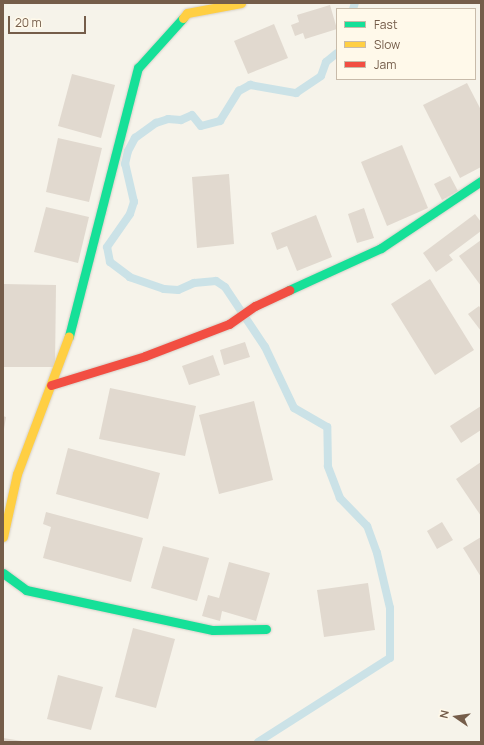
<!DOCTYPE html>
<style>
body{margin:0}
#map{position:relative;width:484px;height:745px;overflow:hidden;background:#f6f3ea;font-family:Manrope,sans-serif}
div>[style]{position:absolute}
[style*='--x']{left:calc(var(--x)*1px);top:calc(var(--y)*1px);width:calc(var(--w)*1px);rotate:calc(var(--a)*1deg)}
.stream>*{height:8px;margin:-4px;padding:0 4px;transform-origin:4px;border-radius:4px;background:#cbe2e7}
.building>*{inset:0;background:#e1d9cf}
.roads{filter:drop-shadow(0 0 1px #d6d0c8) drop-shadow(0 0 1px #d6d0c8)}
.fast>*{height:9px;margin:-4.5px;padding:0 4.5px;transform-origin:4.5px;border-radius:4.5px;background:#16e098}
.slow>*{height:9px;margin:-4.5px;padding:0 4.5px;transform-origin:4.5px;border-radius:4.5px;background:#ffcf43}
.jam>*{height:9px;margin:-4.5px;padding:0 4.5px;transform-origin:4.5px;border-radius:4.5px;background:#f24e42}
span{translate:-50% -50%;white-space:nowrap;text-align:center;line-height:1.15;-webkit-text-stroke:3.5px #fff9ea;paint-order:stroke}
.frame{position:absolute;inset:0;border:4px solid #755d4a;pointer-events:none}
.legend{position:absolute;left:336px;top:8px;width:140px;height:72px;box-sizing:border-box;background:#fff9ea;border:1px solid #c8bbaa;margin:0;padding:5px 7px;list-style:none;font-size:12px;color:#755d4a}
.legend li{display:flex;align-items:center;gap:8px;height:20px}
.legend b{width:20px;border:1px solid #c8bbaa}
.north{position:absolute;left:436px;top:697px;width:40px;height:40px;-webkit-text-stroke:3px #fff9ea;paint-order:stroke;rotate:283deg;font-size:11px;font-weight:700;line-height:16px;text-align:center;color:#755d4a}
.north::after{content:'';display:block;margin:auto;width:14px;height:18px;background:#755d4a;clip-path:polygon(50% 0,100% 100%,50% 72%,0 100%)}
.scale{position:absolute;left:8px;top:16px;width:78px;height:18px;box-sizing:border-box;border:2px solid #755d4a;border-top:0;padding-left:5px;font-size:12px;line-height:14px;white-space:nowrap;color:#755d4a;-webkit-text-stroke:3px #fff9ea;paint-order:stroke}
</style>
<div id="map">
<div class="stream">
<div style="--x:353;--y:9;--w:6;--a:-72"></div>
<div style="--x:258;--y:742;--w:156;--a:-32.5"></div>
<div style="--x:390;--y:658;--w:50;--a:-90"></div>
<div style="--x:390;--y:608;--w:57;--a:-103.3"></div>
<div style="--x:377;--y:553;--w:29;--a:-110"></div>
<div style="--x:367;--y:526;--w:39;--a:-134"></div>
<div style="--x:340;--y:498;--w:34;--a:-111"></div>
<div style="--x:328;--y:466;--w:39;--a:-91"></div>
<div style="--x:327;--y:427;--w:38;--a:-150"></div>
<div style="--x:294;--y:408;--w:68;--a:-115.4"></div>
<div style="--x:265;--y:347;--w:72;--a:-123.7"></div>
<div style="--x:225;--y:287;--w:11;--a:-146"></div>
<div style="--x:216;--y:281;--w:22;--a:175"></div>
<div style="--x:194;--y:283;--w:17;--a:156"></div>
<div style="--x:178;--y:290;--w:14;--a:-176"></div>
<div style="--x:164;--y:289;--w:36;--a:-161"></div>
<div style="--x:130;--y:277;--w:25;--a:-143"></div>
<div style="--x:110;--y:262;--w:15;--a:-101"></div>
<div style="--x:107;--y:247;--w:40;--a:-55.1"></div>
<div style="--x:130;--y:214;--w:13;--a:-72"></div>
<div style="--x:134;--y:202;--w:39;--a:-103"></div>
<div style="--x:125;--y:164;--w:13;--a:-77"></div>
<div style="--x:128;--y:151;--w:15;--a:-62"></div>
<div style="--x:135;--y:138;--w:26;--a:-36"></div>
<div style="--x:156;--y:123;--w:13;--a:-18"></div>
<div style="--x:168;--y:119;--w:13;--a:4"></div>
<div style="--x:181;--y:120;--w:12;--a:-24"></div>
<div style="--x:192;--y:115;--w:14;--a:51"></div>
<div style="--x:201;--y:126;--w:20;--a:-15"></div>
<div style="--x:220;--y:121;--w:36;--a:-58"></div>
<div style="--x:239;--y:91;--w:13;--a:-29"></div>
<div style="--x:250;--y:85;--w:47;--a:9.9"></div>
<div style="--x:296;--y:93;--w:30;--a:-34"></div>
<div style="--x:321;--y:76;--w:15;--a:-70"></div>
<div style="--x:326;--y:62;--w:14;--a:-39"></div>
</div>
<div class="building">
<div style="clip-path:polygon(330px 5px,337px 29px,305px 39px,303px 33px,295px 36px,291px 25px,299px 22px,297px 15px)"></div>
<div style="clip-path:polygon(274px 24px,288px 58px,248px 74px,234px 41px)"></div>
<div style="clip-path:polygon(72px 74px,115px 85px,101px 138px,58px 126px)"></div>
<div style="clip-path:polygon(467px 83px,481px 110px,481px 167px,460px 178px,423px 105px)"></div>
<div style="clip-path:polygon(58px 138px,102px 148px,89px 202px,46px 192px)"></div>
<div style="clip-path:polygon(402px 145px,428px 208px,387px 226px,361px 162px)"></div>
<div style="clip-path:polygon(229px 174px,234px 244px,197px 248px,192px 177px)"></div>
<div style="clip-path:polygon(450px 176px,458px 191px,442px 200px,434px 184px)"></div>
<div style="clip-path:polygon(46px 207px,89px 217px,78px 263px,34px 252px)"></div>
<div style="clip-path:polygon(364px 208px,374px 238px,357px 243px,348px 214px)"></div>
<div style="clip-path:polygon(475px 214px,481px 222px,481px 231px,449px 255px,453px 260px,436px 272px,423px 253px)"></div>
<div style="clip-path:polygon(316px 215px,332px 257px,297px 271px,287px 246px,277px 250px,271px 233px)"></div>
<div style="clip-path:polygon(481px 240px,481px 286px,459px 256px)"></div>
<div style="clip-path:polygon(430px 279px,474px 350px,435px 375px,391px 304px)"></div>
<div style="clip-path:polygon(3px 284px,56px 285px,55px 367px,3px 367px)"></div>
<div style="clip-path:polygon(479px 306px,481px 309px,481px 331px,468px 314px)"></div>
<div style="clip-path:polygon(245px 342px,250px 357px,224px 365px,220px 350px)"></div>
<div style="clip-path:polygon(213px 355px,220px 375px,189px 385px,182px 366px)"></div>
<div style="clip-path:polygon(110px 388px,196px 406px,185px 456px,99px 439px)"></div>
<div style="clip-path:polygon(254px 401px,273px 480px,219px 494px,199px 415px)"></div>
<div style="clip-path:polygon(481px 406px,481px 430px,461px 443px,450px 426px)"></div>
<div style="clip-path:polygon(3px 416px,6px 417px,4px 429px,3px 429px)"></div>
<div style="clip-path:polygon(68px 448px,160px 473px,148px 519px,56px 494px)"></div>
<div style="clip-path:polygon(481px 462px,481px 516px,456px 479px)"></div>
<div style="clip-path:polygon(46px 512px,143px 538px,131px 582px,43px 558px,51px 527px,43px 524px)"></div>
<div style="clip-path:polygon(442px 522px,453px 540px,437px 549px,427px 531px)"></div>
<div style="clip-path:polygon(481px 537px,481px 577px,463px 548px)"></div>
<div style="clip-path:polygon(163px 546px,209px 558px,197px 601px,151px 588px)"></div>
<div style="clip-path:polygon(229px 562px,270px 573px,256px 621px,222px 611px,220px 621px,202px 616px,208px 595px,219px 598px)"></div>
<div style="clip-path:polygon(368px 583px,375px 630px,324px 637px,317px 590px)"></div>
<div style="clip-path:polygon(133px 628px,175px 639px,156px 708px,115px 697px)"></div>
<div style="clip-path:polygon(58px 675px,103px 687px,91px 730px,47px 719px)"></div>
<div style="clip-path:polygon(3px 738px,22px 741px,21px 742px,3px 742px)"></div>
</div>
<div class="roads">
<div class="fast">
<div style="--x:289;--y:290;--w:101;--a:-24.5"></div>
<div style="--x:381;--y:248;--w:120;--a:-33.8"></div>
<div style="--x:69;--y:336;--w:277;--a:-75.6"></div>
<div style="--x:138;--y:68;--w:67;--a:-48"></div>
<div style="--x:3;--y:573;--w:29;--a:36"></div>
<div style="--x:26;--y:590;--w:191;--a:12.1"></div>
<div style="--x:213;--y:630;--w:53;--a:-1.1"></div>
</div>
<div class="slow">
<div style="--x:183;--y:18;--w:6;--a:-51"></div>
<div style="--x:187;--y:13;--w:55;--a:-10.5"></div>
<div style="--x:3;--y:537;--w:65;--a:-77.5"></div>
<div style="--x:17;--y:474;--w:147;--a:-69.4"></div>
</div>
<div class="jam">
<div style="--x:51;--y:385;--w:98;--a:-17.1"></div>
<div style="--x:145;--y:356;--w:90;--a:-20.9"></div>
<div style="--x:229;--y:324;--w:32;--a:-35"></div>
<div style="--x:255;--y:306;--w:38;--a:-25"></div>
</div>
</div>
<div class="frame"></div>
<ul class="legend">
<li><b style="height:5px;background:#16e098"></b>Fast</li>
<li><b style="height:5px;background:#ffcf43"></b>Slow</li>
<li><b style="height:5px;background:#f24e42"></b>Jam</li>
</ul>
<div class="north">N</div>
<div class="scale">20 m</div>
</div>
